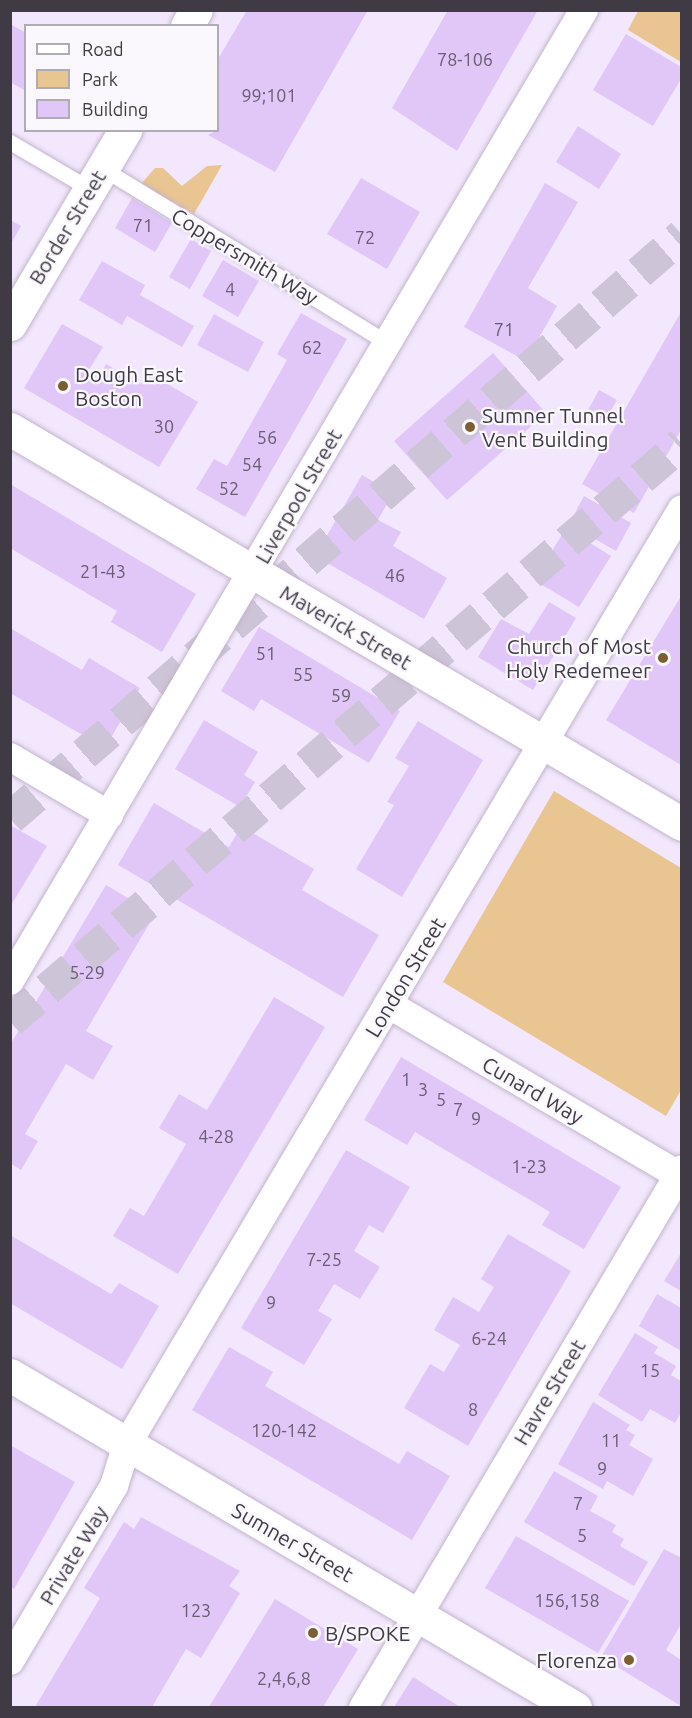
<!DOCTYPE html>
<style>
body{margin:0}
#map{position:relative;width:692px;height:1718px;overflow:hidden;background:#f2e7fc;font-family:Ubuntu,sans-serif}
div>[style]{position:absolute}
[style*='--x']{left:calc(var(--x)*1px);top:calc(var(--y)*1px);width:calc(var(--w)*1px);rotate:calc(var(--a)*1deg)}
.green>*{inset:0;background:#e8c591}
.building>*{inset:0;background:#e1c6f8}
.motorway-tunnel>*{height:33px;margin-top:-16.5px;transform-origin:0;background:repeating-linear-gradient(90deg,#cec4d7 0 33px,transparent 0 49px)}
.roads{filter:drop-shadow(0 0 2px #c2b4cd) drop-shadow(0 0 2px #c2b4cd)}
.service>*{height:15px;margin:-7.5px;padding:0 7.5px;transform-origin:7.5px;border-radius:7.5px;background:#fff}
.minor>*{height:28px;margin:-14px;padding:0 14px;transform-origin:14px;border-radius:14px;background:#fff}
.tertiary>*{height:33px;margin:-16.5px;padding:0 16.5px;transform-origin:16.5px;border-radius:16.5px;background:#fff}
.secondary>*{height:33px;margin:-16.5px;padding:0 16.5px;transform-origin:16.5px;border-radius:16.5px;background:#fff}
.dots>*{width:16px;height:16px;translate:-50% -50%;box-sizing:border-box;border:3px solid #fbf8fd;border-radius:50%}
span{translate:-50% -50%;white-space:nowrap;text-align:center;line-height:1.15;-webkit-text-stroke:4.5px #fbf8fd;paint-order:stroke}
.number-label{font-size:18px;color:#685d71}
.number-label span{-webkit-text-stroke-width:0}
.street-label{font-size:21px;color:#3f3a44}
.poi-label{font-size:21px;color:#3f3a44}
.left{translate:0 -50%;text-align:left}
.right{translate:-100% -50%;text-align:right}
.frame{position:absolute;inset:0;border:12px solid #3f3a44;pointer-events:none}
.legend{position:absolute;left:24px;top:24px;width:195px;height:108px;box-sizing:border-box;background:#fbf8fd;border:2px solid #b0acb3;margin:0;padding:8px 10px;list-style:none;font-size:18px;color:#3f3a44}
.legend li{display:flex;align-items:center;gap:12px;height:30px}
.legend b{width:30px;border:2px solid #b0acb3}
</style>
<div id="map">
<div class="green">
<div style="clip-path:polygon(638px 11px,681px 11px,681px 62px,628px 30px)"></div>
<div style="clip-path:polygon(222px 165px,194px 214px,141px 184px,155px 168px,163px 168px,182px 186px,207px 166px)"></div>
<div style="clip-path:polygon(554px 791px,681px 868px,681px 1090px,666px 1116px,443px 982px)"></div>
</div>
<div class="building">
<div style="clip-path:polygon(247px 10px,368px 10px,275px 172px,208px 135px,218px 130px,218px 59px)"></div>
<div style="clip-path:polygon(448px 10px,538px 10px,457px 151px,392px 108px)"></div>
<div style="clip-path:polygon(10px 24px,26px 33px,26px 91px,10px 82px)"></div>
<div style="clip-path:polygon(626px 34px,681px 67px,681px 79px,653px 126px,593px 90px)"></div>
<div style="clip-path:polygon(578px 126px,621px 154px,599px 189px,556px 162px)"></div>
<div style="clip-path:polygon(361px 178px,420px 212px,387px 269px,327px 234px)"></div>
<div style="clip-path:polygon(545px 183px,578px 202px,528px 288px,557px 306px,526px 361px,464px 327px)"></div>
<div style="clip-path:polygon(132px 198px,172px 223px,155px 252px,115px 228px)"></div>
<div style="clip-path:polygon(10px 220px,21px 226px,10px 245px)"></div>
<div style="clip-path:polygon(191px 239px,211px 251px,190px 289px,169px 277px)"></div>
<div style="clip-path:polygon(223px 260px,259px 281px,238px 317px,202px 296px)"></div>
<div style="clip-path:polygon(102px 261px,145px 285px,140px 295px,194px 326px,182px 347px,127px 316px,122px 325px,79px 300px)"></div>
<div style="clip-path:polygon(681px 312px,681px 430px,634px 513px,582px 484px)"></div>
<div style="clip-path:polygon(301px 313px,347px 339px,245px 517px,196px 489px,214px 459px,227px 466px,287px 360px,277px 354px)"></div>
<div style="clip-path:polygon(214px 314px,264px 342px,248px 372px,197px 345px)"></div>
<div style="clip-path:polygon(62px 324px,103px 347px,87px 373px,98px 379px,106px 364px,141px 384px,147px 372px,198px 402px,159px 467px,24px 388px)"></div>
<div style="clip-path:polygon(493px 353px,546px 413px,447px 500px,394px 441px)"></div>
<div style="clip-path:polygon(599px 390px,617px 400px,604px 422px,587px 412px)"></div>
<div style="clip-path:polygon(362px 475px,393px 493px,378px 520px,401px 532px,393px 546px,447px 578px,424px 619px,315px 556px)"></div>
<div style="clip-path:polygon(10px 484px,196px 594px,162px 652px,111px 622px,117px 611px,10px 548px)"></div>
<div style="clip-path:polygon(584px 496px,631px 523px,616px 551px,569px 524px)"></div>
<div style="clip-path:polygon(566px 528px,611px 556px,579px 607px,534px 580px)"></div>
<div style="clip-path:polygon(681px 596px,681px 765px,606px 720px)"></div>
<div style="clip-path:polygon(549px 602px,576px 618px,533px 690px,478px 657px,501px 619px,529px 634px)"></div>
<div style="clip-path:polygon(259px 627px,400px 711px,369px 763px,261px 699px,254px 711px,221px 691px)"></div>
<div style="clip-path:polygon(10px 628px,82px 670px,89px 658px,140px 688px,105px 748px,10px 693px)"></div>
<div style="clip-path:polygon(204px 720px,258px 752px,244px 775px,255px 782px,240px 807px,175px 769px)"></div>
<div style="clip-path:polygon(418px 721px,483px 760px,402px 897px,356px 869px,394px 805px,387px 802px,409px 766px,395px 758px)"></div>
<div style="clip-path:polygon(154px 803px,229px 847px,241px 826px,314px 869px,302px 890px,379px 935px,343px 997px,118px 865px)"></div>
<div style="clip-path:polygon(10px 825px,47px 846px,10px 907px)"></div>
<div style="clip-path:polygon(106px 885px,155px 914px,86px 1031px,113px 1046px,93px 1080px,66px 1064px,25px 1134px,38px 1141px,21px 1170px,10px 1163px,10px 1045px)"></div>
<div style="clip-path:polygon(274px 997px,325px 1027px,178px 1274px,113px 1236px,130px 1208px,144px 1216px,186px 1144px,159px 1128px,179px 1094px,207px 1110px)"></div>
<div style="clip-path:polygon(401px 1057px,621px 1187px,584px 1249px,542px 1225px,550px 1212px,415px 1132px,407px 1145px,364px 1120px)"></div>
<div style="clip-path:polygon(346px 1150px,410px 1187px,383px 1233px,369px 1225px,354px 1251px,380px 1267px,360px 1299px,334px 1284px,318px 1311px,332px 1319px,304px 1365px,241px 1328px)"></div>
<div style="clip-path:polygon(508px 1234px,571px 1271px,468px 1446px,404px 1408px,430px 1364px,444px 1372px,460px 1345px,434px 1330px,453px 1297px,479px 1312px,494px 1287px,481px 1279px)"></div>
<div style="clip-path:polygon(10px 1235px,111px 1294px,119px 1283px,159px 1306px,122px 1369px,10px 1303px)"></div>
<div style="clip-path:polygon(681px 1253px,681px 1291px,664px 1281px)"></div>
<div style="clip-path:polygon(657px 1294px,681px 1308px,681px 1351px,639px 1326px)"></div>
<div style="clip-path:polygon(635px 1333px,658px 1347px,654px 1353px,676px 1366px,671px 1375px,681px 1381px,681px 1413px,675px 1423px,650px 1409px,642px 1422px,598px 1395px)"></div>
<div style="clip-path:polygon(229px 1347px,273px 1372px,265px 1386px,399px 1464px,407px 1451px,450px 1476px,412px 1540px,192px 1410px)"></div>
<div style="clip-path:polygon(593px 1402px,630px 1425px,626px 1430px,635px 1435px,629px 1445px,653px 1459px,633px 1496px,607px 1481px,603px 1489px,558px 1464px)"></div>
<div style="clip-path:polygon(10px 1445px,75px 1482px,14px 1589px,10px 1587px)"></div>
<div style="clip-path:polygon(554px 1471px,598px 1496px,590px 1511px,616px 1525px,612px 1532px,624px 1539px,620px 1546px,648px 1562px,634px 1586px,524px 1522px)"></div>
<div style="clip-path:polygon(141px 1517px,240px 1571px,229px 1586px,240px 1593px,201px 1658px,186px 1649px,152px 1707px,35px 1707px,100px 1598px,84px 1588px,124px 1522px,134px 1529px)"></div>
<div style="clip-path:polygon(516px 1536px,629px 1601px,598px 1653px,485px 1588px)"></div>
<div style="clip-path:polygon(664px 1549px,680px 1557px,681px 1554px,681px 1624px,666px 1650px,681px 1660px,681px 1706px,601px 1657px)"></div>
<div style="clip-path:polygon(275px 1599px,358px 1649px,323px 1707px,209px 1707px)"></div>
<div style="clip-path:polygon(413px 1677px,460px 1707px,394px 1707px)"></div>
</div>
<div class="motorway-tunnel">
<div style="--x:10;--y:818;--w:890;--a:-40.94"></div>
<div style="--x:10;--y:1021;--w:886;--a:-40.7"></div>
</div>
<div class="roads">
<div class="service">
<div style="--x:10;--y:142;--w:93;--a:30.4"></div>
<div style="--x:102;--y:168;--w:335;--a:31.5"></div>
</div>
<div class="minor">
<div style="--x:10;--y:757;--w:115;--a:30.4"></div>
<div style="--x:10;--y:981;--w:1128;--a:-59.41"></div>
<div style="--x:388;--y:1004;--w:337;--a:30.5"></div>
<div style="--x:10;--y:1661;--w:204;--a:-59.3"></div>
<div style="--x:114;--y:1486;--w:44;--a:-72.8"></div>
<div style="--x:127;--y:1444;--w:1087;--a:-59.31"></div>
<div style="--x:363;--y:1708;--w:626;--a:-59.38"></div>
</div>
<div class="tertiary">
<div style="--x:10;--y:1375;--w:656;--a:30.51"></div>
</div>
<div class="secondary">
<div style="--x:187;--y:26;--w:18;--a:-61"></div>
<div style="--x:10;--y:324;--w:226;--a:-59.3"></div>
<div style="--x:10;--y:429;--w:779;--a:30.45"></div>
</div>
</div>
<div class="dots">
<div style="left:63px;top:386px;background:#7b5f32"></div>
<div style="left:470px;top:427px;background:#7b5f32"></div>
<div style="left:663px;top:658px;background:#7b5f32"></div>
<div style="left:313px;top:1633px;background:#7b5f32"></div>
<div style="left:629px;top:1660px;background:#7b5f32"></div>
</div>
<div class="number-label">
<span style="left:465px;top:59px">78-106</span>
<span style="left:269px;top:95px">99;101</span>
<span style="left:143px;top:225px">71</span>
<span style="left:365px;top:237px">72</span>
<span style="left:230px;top:289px">4</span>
<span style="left:504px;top:329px">71</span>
<span style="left:312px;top:347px">62</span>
<span style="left:164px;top:426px">30</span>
<span style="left:267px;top:437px">56</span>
<span style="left:252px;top:464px">54</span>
<span style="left:229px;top:488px">52</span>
<span style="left:103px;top:571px">21-43</span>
<span style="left:395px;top:575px">46</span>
<span style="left:266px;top:653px">51</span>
<span style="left:303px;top:674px">55</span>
<span style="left:341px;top:695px">59</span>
<span style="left:87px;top:972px">5-29</span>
<span style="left:406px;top:1079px">1</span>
<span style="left:423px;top:1089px">3</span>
<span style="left:441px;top:1099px">5</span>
<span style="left:458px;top:1109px">7</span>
<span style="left:476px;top:1118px">9</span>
<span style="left:216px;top:1136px">4-28</span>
<span style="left:529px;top:1166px">1-23</span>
<span style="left:324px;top:1259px">7-25</span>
<span style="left:271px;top:1302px">9</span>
<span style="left:489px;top:1338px">6-24</span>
<span style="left:650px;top:1370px">15</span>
<span style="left:473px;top:1409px">8</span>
<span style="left:284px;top:1430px">120-142</span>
<span style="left:611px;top:1440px">11</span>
<span style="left:602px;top:1468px">9</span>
<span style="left:578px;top:1503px">7</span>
<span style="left:582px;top:1535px">5</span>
<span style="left:567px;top:1600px">156,158</span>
<span style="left:196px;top:1610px">123</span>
<span style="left:284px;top:1678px">2,4,6,8</span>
</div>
<div class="street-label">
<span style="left:67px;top:227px;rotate:-59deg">Border Street</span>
<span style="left:245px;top:256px;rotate:31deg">Coppersmith Way</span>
<span style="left:298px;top:496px;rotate:-60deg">Liverpool Street</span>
<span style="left:346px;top:627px;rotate:30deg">Maverick Street</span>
<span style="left:405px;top:977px;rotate:-59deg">London Street</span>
<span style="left:533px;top:1090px;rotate:30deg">Cunard Way</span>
<span style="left:549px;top:1392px;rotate:-59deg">Havre Street</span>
<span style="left:293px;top:1542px;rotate:30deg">Sumner Street</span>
<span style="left:73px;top:1555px;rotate:-59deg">Private Way</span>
</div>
<div class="poi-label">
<span class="left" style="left:75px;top:386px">Dough East<br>Boston</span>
<span class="left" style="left:482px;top:427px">Sumner Tunnel<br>Vent Building</span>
<span class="right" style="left:651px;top:658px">Church of Most<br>Holy Redemeer</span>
<span class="left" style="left:325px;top:1633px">B/SPOKE</span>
<span class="right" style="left:617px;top:1660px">Florenza</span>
</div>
<div class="frame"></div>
<ul class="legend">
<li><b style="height:8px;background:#fff"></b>Road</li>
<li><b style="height:16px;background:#e8c591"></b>Park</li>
<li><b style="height:16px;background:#e1c6f8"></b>Building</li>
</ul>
</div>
